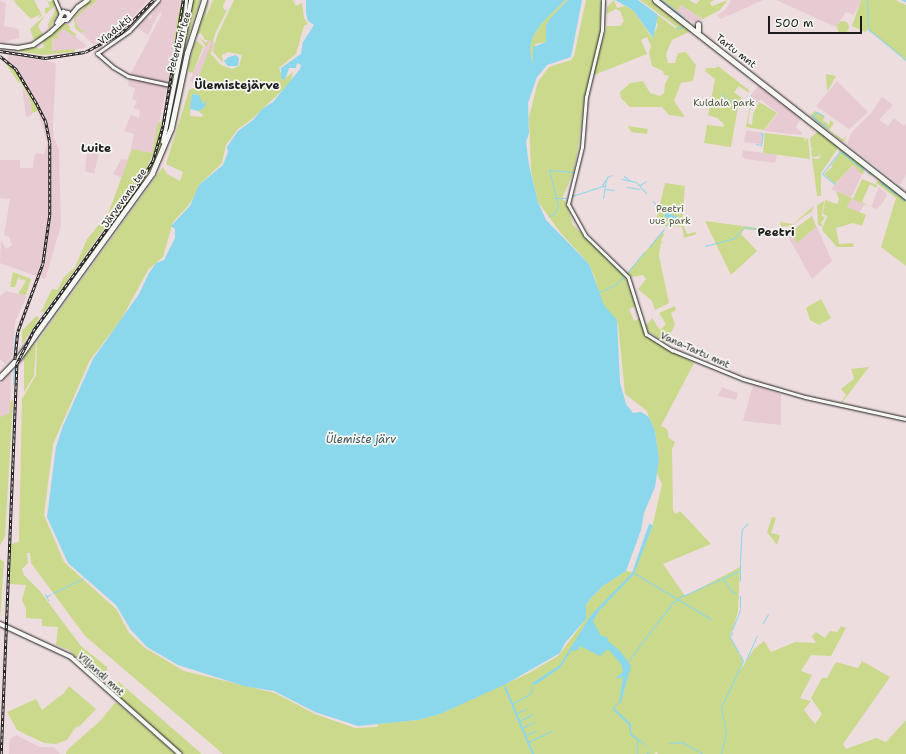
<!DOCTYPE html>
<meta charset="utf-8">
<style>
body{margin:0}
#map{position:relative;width:906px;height:754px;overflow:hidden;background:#eedddf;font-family:"Shantell Sans",sans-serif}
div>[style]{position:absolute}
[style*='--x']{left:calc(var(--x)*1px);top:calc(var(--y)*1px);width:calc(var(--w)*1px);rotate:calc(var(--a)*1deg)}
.built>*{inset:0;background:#e8cbd2}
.green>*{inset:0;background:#cbd98d}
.round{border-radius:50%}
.water>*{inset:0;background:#8bd7ec}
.stream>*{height:1px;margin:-0.5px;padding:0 0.5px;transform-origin:0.5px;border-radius:0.5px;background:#8bd7ec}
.canal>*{height:2px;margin:-1px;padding:0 1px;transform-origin:1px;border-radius:1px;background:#8bd7ec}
.roads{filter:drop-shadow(0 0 1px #1c1c1c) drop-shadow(0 0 1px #1c1c1c)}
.minor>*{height:3px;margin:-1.5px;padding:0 1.5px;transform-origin:1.5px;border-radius:1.5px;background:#f6f6f2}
.major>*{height:4px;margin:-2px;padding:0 2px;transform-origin:2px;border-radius:2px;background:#f6f6f2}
.highway>*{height:5px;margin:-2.5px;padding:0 2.5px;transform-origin:2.5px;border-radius:2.5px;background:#f6f6f2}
.rail>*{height:2.5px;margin-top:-1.25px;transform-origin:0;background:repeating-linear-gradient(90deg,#f6f6f2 0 3px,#1c1c1c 0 6px);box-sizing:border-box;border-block:1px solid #1c1c1c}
span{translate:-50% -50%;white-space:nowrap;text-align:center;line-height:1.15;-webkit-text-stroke:3.5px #f6f6f2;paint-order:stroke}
.street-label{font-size:10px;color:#1c1c1c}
.park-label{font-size:10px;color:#51553e}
.water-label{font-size:11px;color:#3d545a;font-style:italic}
.quarter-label{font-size:12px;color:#1c1c1c;font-weight:700}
.scale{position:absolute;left:768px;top:16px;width:94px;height:18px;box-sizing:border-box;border:2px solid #1c1c1c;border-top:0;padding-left:5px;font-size:12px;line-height:14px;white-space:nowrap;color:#1c1c1c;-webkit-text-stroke:3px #f6f6f2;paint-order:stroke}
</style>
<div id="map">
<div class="built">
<div style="clip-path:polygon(0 0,6px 4px,4px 26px,19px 29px,19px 38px,0 43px)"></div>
<div style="clip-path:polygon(97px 0,149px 0,122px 28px,94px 45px,76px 28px,74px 18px)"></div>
<div style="clip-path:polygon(160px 0,181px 0,168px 83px,130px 75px,162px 14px,160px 12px,158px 15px,148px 35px,134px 26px,144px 15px,150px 19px,153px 12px,150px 11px)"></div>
<div style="clip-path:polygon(731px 0,763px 0,721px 19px,717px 15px,726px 9px)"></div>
<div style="clip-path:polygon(776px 0,861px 0,854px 15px,846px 12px,836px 27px)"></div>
<div style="clip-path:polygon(681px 5px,703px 19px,695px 23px,691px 21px,677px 11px)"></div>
<div style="clip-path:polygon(65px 28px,86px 45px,85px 48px,52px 52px,54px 35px)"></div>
<div style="clip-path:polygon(208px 39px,216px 43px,198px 84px,190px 81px)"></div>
<div style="clip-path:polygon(9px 54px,56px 63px,53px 126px,54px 138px,59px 150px,61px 226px,45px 279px,0 263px,1px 240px,6px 249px,12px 245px,9px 237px,4px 235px,10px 199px,0 198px,0 160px,20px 160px,20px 168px,33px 168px,34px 157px,37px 153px,44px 154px,47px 143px,38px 111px,20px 75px,7px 61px)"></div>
<div style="clip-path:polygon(129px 78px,167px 87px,152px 153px,132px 150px,122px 178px,113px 174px,121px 159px,127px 160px,130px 152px,134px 134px,124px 131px,131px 115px,139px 118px,140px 110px,134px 108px,137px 101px,132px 99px,135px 89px,128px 85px)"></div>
<div style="clip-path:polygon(837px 81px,868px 112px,849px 129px,816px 106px)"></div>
<div style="clip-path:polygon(759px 85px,801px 118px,796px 127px,802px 133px,800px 135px,764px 131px,778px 113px,760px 99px,757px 103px,753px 101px,751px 95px)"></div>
<div style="clip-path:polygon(22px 87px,30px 99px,32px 113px,32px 115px,26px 117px)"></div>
<div style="clip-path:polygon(882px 97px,893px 105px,879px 120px,888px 126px,894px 118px,904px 126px,906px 123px,906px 175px,900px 185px,847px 144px,852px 132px,871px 113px)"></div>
<div style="clip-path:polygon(746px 130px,764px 133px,762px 144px,744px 142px)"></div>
<div style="clip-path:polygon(87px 150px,99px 152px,94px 174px,85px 171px)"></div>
<div style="clip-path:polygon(743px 150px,777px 155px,775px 163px,746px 159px,742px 157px)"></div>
<div style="clip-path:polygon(853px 165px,863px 172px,853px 194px,850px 197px,831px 189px)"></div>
<div style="clip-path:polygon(879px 187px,887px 194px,883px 203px,876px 209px,871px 207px)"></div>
<div style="clip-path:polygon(852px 198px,865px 204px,859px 213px,847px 207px)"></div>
<div style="clip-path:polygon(812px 216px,832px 261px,812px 279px,787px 235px)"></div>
<div style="clip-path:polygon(6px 291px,27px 296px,15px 322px,13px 355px,5px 364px,0 359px,0 296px)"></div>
<div style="clip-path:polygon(11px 372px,10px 413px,0 417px,0 381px)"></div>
<div style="clip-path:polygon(753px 385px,781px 394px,781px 425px,743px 421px)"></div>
<div style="clip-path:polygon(722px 387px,738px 393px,736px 400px,718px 396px)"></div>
<div style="clip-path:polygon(16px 735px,40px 747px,54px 747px,60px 754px,9px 754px,10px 739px)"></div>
</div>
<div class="green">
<div style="clip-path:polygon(12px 0,17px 4px,14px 0,34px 0,41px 13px,42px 16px,37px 19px,41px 14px,31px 19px)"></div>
<div style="clip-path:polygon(47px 0,49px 2px,54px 0,60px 11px,49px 29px,48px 24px,57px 7px,55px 5px,46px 14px,45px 13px,45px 8px,50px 7px)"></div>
<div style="clip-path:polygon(91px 0,97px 0,92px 5px,93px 7px,90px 5px,75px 19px,78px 27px,82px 31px,87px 29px,81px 33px,75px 28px,74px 18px)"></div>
<div style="clip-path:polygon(182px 0,180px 11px,170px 80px,177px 18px)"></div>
<div style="clip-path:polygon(186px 0,174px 82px,170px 84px,183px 1px)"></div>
<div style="clip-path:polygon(192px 0,200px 0,185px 46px,171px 107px)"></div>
<div style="clip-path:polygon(evenodd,209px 0,205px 19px,213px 0,226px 0,223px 6px,224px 10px,227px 10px,215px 34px,210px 53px,221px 65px,232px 69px,239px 66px,242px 55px,228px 52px,222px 55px,223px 63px,213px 52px,217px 36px,234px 0,293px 0,296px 6px,302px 3px,304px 18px,308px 24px,304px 26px,296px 54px,279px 68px,283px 80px,293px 72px,291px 82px,252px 119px,238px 129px,226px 145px,222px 163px,199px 185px,197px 192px,188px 206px,173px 222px,163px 257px,148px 270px,121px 320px,90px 360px,53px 444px,44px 515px,64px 562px,117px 610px,129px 633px,145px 648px,184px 671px,275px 693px,315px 714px,355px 728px,377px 727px,378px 724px,418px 720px,440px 714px,529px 673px,558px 656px,586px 619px,586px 605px,591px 598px,603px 586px,626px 571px,633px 572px,652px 528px,662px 484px,656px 471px,659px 459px,655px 431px,649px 417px,647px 411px,625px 394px,618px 324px,601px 303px,595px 278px,589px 264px,560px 232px,538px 202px,531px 171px,529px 117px,538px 82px,549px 67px,571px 60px,574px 56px,586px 0,601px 0,600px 35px,584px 100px,578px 149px,573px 173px,562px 199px,566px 202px,573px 225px,624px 274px,636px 306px,629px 309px,634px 321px,640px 318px,646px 336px,694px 363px,661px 426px,667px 429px,669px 438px,675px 442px,672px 449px,673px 510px,676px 514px,680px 511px,711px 544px,663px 564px,685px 596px,740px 567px,738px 612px,730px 637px,743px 661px,737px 675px,754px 649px,764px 641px,771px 652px,795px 642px,816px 643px,812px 636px,816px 632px,825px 638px,830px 631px,837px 632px,841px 626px,846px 628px,831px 656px,811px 655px,801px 671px,812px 675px,800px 698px,811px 701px,804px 710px,815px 724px,822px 714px,811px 698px,822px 678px,827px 678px,836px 662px,858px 668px,862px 661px,890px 677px,843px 744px,846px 749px,876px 738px,886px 742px,906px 720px,906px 754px,657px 754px,658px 752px,656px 752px,654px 754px,223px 754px,85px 636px,31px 563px,30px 553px,27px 553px,28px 563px,22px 569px,24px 575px,39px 590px,81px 646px,107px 667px,107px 671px,94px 673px,69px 650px,56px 645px,58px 627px,42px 626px,42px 619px,26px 618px,26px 609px,22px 600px,26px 585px,10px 584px,10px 548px,11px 544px,19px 542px,19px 538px,22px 399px,36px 375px,37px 342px,163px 167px,167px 174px,180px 181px,183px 172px,166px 164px,189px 90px,195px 87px,212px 42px,209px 41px,206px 47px,199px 37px,206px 43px,210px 40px,205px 40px,201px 33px,197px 35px,209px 0,192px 94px,195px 94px,203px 104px,206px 103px,204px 108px,198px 111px,203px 115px,202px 117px,190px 116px,192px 94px)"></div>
<div style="clip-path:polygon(565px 0,568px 0,553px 16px,546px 29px,546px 42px,535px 44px,536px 65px,532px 61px,530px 49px,533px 36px,542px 23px)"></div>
<div style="clip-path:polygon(614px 0,617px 8px,625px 6px,633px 10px,652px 38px,658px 25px,656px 21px,658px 15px,675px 28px,677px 27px,640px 0,654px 0,691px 31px,672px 40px,666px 54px,668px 63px,675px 63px,678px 53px,686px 52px,696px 65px,693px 81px,681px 83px,674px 101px,685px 117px,669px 115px,662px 107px,630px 107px,621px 98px,620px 92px,630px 83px,643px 81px,650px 93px,660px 96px,664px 93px,665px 84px,669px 76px,664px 75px,663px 71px,652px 66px,649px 53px,651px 46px,647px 37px,641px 40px,647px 54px,594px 75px,597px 52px,597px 60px,607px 26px,620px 26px,624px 21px,620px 11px,616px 9px,607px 14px,607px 7px)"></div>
<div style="clip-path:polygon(663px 0,689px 0,696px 4px,700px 0,714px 0,710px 3px,712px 6px,728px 0,720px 10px,703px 19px,681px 5px,677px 11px)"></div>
<div style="clip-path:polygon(861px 0,895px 0,906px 5px,906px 61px,868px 29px,865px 32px,852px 26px)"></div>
<div style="clip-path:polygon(45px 15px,38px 26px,43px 35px,48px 31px,39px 38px,34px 40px,30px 29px)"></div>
<div class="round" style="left:837px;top:21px;width:12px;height:12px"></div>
<div style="clip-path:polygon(63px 23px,65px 27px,64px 24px,67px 24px,71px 28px,68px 28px,77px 35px,74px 36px,64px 29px,57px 34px,59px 39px,53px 38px,52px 51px,76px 49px,74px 52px,42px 55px,0 48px,35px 45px,38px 49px,44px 47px,42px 40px)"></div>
<div style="clip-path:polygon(197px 36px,196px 40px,205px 48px,203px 47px,193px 73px,189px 72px,189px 64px)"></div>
<div style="clip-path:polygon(0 56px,20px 75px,22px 80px,19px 83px)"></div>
<div style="clip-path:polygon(718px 66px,749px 90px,749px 93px,739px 86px,734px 92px,744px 100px,748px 99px,747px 103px,739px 101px,731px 147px,704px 143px,707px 125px,724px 127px,723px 123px,717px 118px,708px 115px,715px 79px,705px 71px,706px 68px,716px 68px)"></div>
<div style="clip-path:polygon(186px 73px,176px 123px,161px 162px,160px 161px)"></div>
<div style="clip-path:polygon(826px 74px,836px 76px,827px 92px,826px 76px)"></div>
<div style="clip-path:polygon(24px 81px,39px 111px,38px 111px,32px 113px,30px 99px,21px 83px)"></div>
<div style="clip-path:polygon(171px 86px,164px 138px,151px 170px,139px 188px,27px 341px,146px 174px,162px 135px)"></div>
<div style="clip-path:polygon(752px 93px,748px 123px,752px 125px,753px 114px,759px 102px,777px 113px,764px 130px,746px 127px)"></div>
<div style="clip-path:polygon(815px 111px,825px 116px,823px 120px,829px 125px,830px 120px,834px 123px,829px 130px,844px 140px,847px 134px,841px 131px,847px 134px,845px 141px,842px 141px,810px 116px)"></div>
<div style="clip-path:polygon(158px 122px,162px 122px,157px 146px,144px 173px,44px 313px,41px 312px,52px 289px,57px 290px,64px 277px,75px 267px,87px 239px,108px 214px,132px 149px,152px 153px)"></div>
<div style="clip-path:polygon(628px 126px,648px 129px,647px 134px,631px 132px)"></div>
<div style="clip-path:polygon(820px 130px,863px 165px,864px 170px,863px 175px,853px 165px,835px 184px,824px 174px,832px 167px,831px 165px,840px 153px,838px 148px,821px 173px,821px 196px,817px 196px,812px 158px,818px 159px,821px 156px,817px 150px,820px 156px,812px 157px,811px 149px,815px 150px,811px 148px,810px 138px)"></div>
<div style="clip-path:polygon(765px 133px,807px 138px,804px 139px,805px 141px,808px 138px,811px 169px,810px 159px,763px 153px)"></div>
<div style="clip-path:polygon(869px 171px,897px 193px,898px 196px,899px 194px,906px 199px,906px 266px,881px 247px,896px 198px,875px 182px,879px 181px,875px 177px,868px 173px,865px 176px)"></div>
<div style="clip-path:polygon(862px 179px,877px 185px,876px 188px,870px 184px,862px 202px,870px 207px,853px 199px)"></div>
<div style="clip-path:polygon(665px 183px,685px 186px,682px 221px,687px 234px,695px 232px,697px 234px,684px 238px,682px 227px,655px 225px)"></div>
<div style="clip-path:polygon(836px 191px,852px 198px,847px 207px,866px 215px,862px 226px,853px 223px,836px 228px,839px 244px,853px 243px,854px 247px,837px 247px,822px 230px,827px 216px,823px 214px,825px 200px,837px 204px,839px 200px)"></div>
<div style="clip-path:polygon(824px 201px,822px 216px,825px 217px,821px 223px,823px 227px,818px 225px,817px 205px)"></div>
<div style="clip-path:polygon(814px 206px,812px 211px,792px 225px,781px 227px,780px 222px,793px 224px)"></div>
<div style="clip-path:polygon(812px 216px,816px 227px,797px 243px,791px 232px)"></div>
<div style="clip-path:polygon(705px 221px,758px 228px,779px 231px,773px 236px,774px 232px,744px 229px,741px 234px,757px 251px,731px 275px)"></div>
<div style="clip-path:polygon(663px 231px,664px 235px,661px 240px,664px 244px,661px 242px,659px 256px,669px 303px,655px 310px,652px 301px,638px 289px,646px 279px,643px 275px,632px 277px,627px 273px)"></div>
<div style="clip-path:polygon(13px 272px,31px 279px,26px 295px,19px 294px,19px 292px,26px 281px,20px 278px,22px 280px,20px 280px,19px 276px,15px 287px,10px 287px)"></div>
<div style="clip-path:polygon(821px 299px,831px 318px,819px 325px,810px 320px,806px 308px)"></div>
<div style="clip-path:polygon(675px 306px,676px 310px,671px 313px,675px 325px,665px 343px,648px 331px,646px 326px,652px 318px,660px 330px,666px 324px,659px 313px)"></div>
<div style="clip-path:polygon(36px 316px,39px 317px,37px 323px,22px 344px,22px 331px)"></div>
<div style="clip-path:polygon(36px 343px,34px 376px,24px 392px,24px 355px)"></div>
<div style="clip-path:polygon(869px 367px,841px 404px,840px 404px,846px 395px,841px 389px,854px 379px,851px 369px)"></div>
<div style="clip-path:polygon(13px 399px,5px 537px,0 545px,0 417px,10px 413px,10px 403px)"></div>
<div style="clip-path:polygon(772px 517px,776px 518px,771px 533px,780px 535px,777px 545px,767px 532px)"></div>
<div style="clip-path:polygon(0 559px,4px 562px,0 620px)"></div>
<div style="clip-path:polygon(119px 682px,202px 754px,182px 754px,109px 690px)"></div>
<div style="clip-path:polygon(69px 686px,96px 709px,80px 726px,76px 727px,67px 740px,56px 744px,44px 743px,17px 730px,7px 712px,36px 699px,42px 710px,64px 693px)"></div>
<div style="clip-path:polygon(115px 703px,117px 703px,176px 754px,66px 754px,67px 750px,100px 721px)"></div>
</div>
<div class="water">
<div style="clip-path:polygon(306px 0,565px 0,542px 23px,533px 36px,530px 49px,532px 61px,536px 65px,533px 61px,533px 47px,546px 42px,546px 26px,549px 20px,568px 0,582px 0,571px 57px,547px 65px,537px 77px,528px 103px,529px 133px,526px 142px,529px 165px,538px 202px,546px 220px,589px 264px,604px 305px,617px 320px,620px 383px,626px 404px,633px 413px,641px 412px,649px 417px,655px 431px,659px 459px,655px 487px,644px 513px,641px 530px,626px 571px,603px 586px,591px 598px,586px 605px,586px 619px,565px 643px,560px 653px,504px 685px,440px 714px,418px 720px,358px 726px,315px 712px,274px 691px,244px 686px,178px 665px,147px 647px,131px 630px,116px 605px,68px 563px,47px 517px,56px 447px,63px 426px,93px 359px,139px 294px,149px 273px,156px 263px,164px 260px,175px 238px,175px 229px,171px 226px,190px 206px,199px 185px,223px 165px,228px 152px,227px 147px,238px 131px,253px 120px,262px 109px,273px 102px,300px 69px,301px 65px,297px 63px,296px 68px,289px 68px,286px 77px,284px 80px,281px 78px,281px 68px,301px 54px,303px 42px,314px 25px,308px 21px,306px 13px)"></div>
<div style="clip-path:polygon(615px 0,638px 0,658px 15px,653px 38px,633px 10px)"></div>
<div style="clip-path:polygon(236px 55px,239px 58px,238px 66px,228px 66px,224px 61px,229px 57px)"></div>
<div style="clip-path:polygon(192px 94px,199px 95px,203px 104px,207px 101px,204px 108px,198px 111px,190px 109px)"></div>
<div style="clip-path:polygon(671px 206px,674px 209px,670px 214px,678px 217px,677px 221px,665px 217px,665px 209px)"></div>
<div style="clip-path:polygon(649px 524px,653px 525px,634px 574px,599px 611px,593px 621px,601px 636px,607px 637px,608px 641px,620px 651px,631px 666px,621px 702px,614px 708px,631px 724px,631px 733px,652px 750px,630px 735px,629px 725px,612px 709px,619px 702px,623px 677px,615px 679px,623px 672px,621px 664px,608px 649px,600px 656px,580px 646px,578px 650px,571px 651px,560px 668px,535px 685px,531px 684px,560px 665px,591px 615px,632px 573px)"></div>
</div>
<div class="stream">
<div style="--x:661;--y:0;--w:28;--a:38"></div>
<div style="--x:867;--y:0;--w:29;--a:88"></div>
<div style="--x:868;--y:29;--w:49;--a:39.2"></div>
<div style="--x:676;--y:28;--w:9;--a:-13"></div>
<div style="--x:722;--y:94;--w:6;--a:45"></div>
<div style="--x:751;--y:96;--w:1;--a:-90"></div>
<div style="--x:728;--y:99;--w:8;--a:40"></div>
<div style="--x:750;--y:108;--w:11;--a:-85"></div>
<div style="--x:823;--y:116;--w:7;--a:-146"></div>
<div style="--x:817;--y:112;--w:6;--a:141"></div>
<div style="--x:812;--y:116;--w:19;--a:39"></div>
<div style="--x:756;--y:144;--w:5;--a:11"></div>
<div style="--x:761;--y:145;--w:11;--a:-80"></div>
<div style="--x:763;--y:134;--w:3;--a:-162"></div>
<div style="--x:867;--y:172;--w:4;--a:27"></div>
<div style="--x:624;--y:176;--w:8;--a:40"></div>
<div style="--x:622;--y:179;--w:14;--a:12"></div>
<div style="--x:636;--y:182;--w:15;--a:48"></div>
<div style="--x:880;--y:182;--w:21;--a:37"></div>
<div style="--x:835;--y:184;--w:16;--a:-142"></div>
<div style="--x:822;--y:174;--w:29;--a:-52"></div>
<div style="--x:840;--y:151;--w:31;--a:38"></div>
<div style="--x:640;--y:185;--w:7;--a:-34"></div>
<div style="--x:602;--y:186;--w:7;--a:-63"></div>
<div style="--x:627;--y:187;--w:12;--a:9"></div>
<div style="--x:605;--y:189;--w:9;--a:6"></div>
<div style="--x:572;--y:196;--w:35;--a:-18"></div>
<div style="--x:605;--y:185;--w:8;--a:-76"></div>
<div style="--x:607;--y:177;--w:5;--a:-22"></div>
<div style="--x:899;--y:196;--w:9;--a:36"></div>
<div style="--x:555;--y:198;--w:11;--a:0"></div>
<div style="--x:603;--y:198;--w:12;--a:-81"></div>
<div style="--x:653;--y:201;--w:6;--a:51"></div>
<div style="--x:658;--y:207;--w:1;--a:45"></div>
<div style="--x:663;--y:210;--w:2;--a:27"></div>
<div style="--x:549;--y:216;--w:5;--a:-22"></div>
<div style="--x:554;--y:214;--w:9;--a:-63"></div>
<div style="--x:558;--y:206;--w:37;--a:-104"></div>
<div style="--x:549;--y:170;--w:24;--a:5"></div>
<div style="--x:666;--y:226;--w:4;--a:-45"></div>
<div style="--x:741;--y:231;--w:6;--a:-45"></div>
<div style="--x:745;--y:227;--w:33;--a:9"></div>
<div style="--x:705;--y:246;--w:30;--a:-15"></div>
<div style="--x:734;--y:238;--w:8;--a:-45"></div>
<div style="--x:649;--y:247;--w:23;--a:-50"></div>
<div style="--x:627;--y:273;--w:28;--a:-51"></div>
<div style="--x:599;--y:292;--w:17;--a:-24"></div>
<div style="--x:615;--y:285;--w:13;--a:-45"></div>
<div style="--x:14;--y:354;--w:19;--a:-87"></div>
<div style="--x:13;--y:384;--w:17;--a:-87"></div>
<div style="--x:741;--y:538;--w:9;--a:-84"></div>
<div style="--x:742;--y:529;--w:8;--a:-45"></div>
<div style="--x:740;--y:561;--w:22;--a:-87"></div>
<div style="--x:634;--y:573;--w:90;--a:30.9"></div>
<div style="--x:723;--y:578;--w:15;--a:58"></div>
<div style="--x:731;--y:591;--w:5;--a:22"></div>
<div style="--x:740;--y:580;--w:18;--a:-90"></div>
<div style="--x:715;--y:582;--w:26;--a:-25"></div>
<div style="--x:53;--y:593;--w:34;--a:-26"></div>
<div style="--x:45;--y:594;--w:7;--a:63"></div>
<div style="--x:47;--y:596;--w:4;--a:-27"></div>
<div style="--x:678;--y:598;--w:39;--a:-24"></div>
<div style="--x:740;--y:608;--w:12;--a:-90"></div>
<div style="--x:763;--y:623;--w:10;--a:-61"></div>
<div style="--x:732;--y:630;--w:22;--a:-68"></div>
<div style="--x:732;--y:632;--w:5;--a:112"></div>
<div style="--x:730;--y:637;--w:18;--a:61"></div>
<div style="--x:746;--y:660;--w:27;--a:-66"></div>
<div style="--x:628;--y:661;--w:74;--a:-52.7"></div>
<div style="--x:673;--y:602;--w:5;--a:-22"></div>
<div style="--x:512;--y:704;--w:22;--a:-30"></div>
<div style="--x:531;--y:693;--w:7;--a:-82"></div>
<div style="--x:516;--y:713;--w:11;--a:-22"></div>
<div style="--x:519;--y:721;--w:16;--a:-27"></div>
<div style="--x:522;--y:728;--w:13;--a:-27"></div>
<div style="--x:525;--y:736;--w:11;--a:-27"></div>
<div style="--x:528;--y:742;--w:26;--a:-25"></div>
<div style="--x:669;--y:743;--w:13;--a:-4"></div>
<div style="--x:682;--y:742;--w:24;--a:30"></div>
<div style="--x:637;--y:754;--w:16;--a:-90"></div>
<div style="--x:646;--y:754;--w:4;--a:-45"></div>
<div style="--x:721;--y:754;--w:22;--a:-77"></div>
<div style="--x:726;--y:733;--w:26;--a:-101"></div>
<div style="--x:721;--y:707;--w:51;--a:-64.4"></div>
<div style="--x:743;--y:661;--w:7;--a:-117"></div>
</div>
<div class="canal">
<div style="--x:903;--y:0;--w:3;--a:18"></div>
<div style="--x:505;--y:687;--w:73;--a:67.3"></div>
</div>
<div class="roads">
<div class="minor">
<div style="--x:55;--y:0;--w:15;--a:67"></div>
<div style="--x:158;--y:0;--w:42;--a:133.1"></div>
<div style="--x:129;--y:31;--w:39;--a:145"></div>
<div style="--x:97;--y:53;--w:21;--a:41"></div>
<div style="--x:113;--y:67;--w:17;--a:31"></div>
<div style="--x:128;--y:76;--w:43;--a:12.1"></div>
<div style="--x:603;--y:0;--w:30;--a:92"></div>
<div style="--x:602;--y:30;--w:69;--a:103.4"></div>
<div style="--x:586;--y:97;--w:50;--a:94.6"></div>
<div style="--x:582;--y:147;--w:59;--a:103.8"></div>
<div style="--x:568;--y:204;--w:35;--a:61"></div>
<div style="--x:585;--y:235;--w:60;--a:44.3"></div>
<div style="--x:628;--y:277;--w:60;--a:72.5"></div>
<div style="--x:646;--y:334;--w:31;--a:32"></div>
<div style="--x:672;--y:350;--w:77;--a:22.2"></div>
<div style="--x:743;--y:379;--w:65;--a:16.2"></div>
<div style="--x:805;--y:397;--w:103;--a:12.3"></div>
<div style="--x:183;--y:34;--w:34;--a:-85"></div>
</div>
<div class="major">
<div style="--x:62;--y:20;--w:5;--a:0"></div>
<div style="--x:67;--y:20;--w:17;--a:-50"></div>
<div style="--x:78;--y:7;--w:12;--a:-35"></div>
<div style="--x:57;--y:23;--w:13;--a:-61"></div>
<div style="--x:63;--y:12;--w:5;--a:11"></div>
<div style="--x:68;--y:13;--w:5;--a:79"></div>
<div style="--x:0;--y:46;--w:18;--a:6"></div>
<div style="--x:18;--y:48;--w:15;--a:-11"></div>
<div style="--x:33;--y:45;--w:21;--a:-35"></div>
<div style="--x:50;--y:33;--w:18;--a:-43"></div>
<div style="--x:163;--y:142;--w:145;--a:-78.8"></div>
<div style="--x:0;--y:624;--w:78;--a:24.9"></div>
<div style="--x:71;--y:657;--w:146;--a:41.7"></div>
</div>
<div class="highway">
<div style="--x:655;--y:0;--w:319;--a:38.1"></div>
<div style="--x:698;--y:24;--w:7;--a:90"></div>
<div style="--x:0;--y:377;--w:28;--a:-46"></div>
<div style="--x:19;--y:357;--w:227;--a:-54.1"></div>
<div style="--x:152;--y:173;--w:49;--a:-67.1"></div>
<div style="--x:171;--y:128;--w:77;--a:-78"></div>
<div style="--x:187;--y:53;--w:56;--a:-72.2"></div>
</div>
</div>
<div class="rail">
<div style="--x:0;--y:51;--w:46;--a:8.8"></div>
<div style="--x:45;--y:58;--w:40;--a:-8.5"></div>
<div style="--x:85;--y:52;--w:41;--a:-27.8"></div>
<div style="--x:121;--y:33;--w:46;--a:-45.9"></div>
<div style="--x:0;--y:56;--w:21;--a:39"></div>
<div style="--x:16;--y:69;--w:41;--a:59"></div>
<div style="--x:37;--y:104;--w:20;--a:63"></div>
<div style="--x:46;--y:122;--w:21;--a:79"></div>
<div style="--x:50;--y:143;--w:72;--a:90"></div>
<div style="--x:50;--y:215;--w:49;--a:98.1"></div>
<div style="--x:43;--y:264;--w:72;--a:110.2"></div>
<div style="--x:18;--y:332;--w:28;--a:96"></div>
<div style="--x:1;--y:754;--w:391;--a:-87.7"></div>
<div style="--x:17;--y:363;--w:36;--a:-63"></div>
<div style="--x:33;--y:331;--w:178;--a:-54.2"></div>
<div style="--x:137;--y:187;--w:31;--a:-59"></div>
<div style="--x:153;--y:160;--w:36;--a:-74"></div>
<div style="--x:163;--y:125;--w:127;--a:-80.9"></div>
</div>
<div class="street-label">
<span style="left:115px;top:30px;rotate:-39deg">Viadukti</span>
<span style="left:179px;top:42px;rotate:-74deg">Peterburi tee</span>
<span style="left:736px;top:51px;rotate:38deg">Tartu mnt</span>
<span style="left:124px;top:198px;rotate:-55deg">Järvevana tee</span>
<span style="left:695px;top:350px;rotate:24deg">Vana-Tartu mnt</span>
<span style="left:101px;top:674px;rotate:42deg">Viljandi mnt</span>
</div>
<div class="park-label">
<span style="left:724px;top:103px">Kuldala park</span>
<span style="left:670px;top:214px">Peetri<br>uus park</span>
</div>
<div class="water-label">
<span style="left:361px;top:440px">Ülemiste järv</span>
</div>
<div class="quarter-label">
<span style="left:237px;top:86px">Ülemistejärve</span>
<span style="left:96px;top:149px">Luite</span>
<span style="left:776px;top:233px">Peetri</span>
</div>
<div class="scale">500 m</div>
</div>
